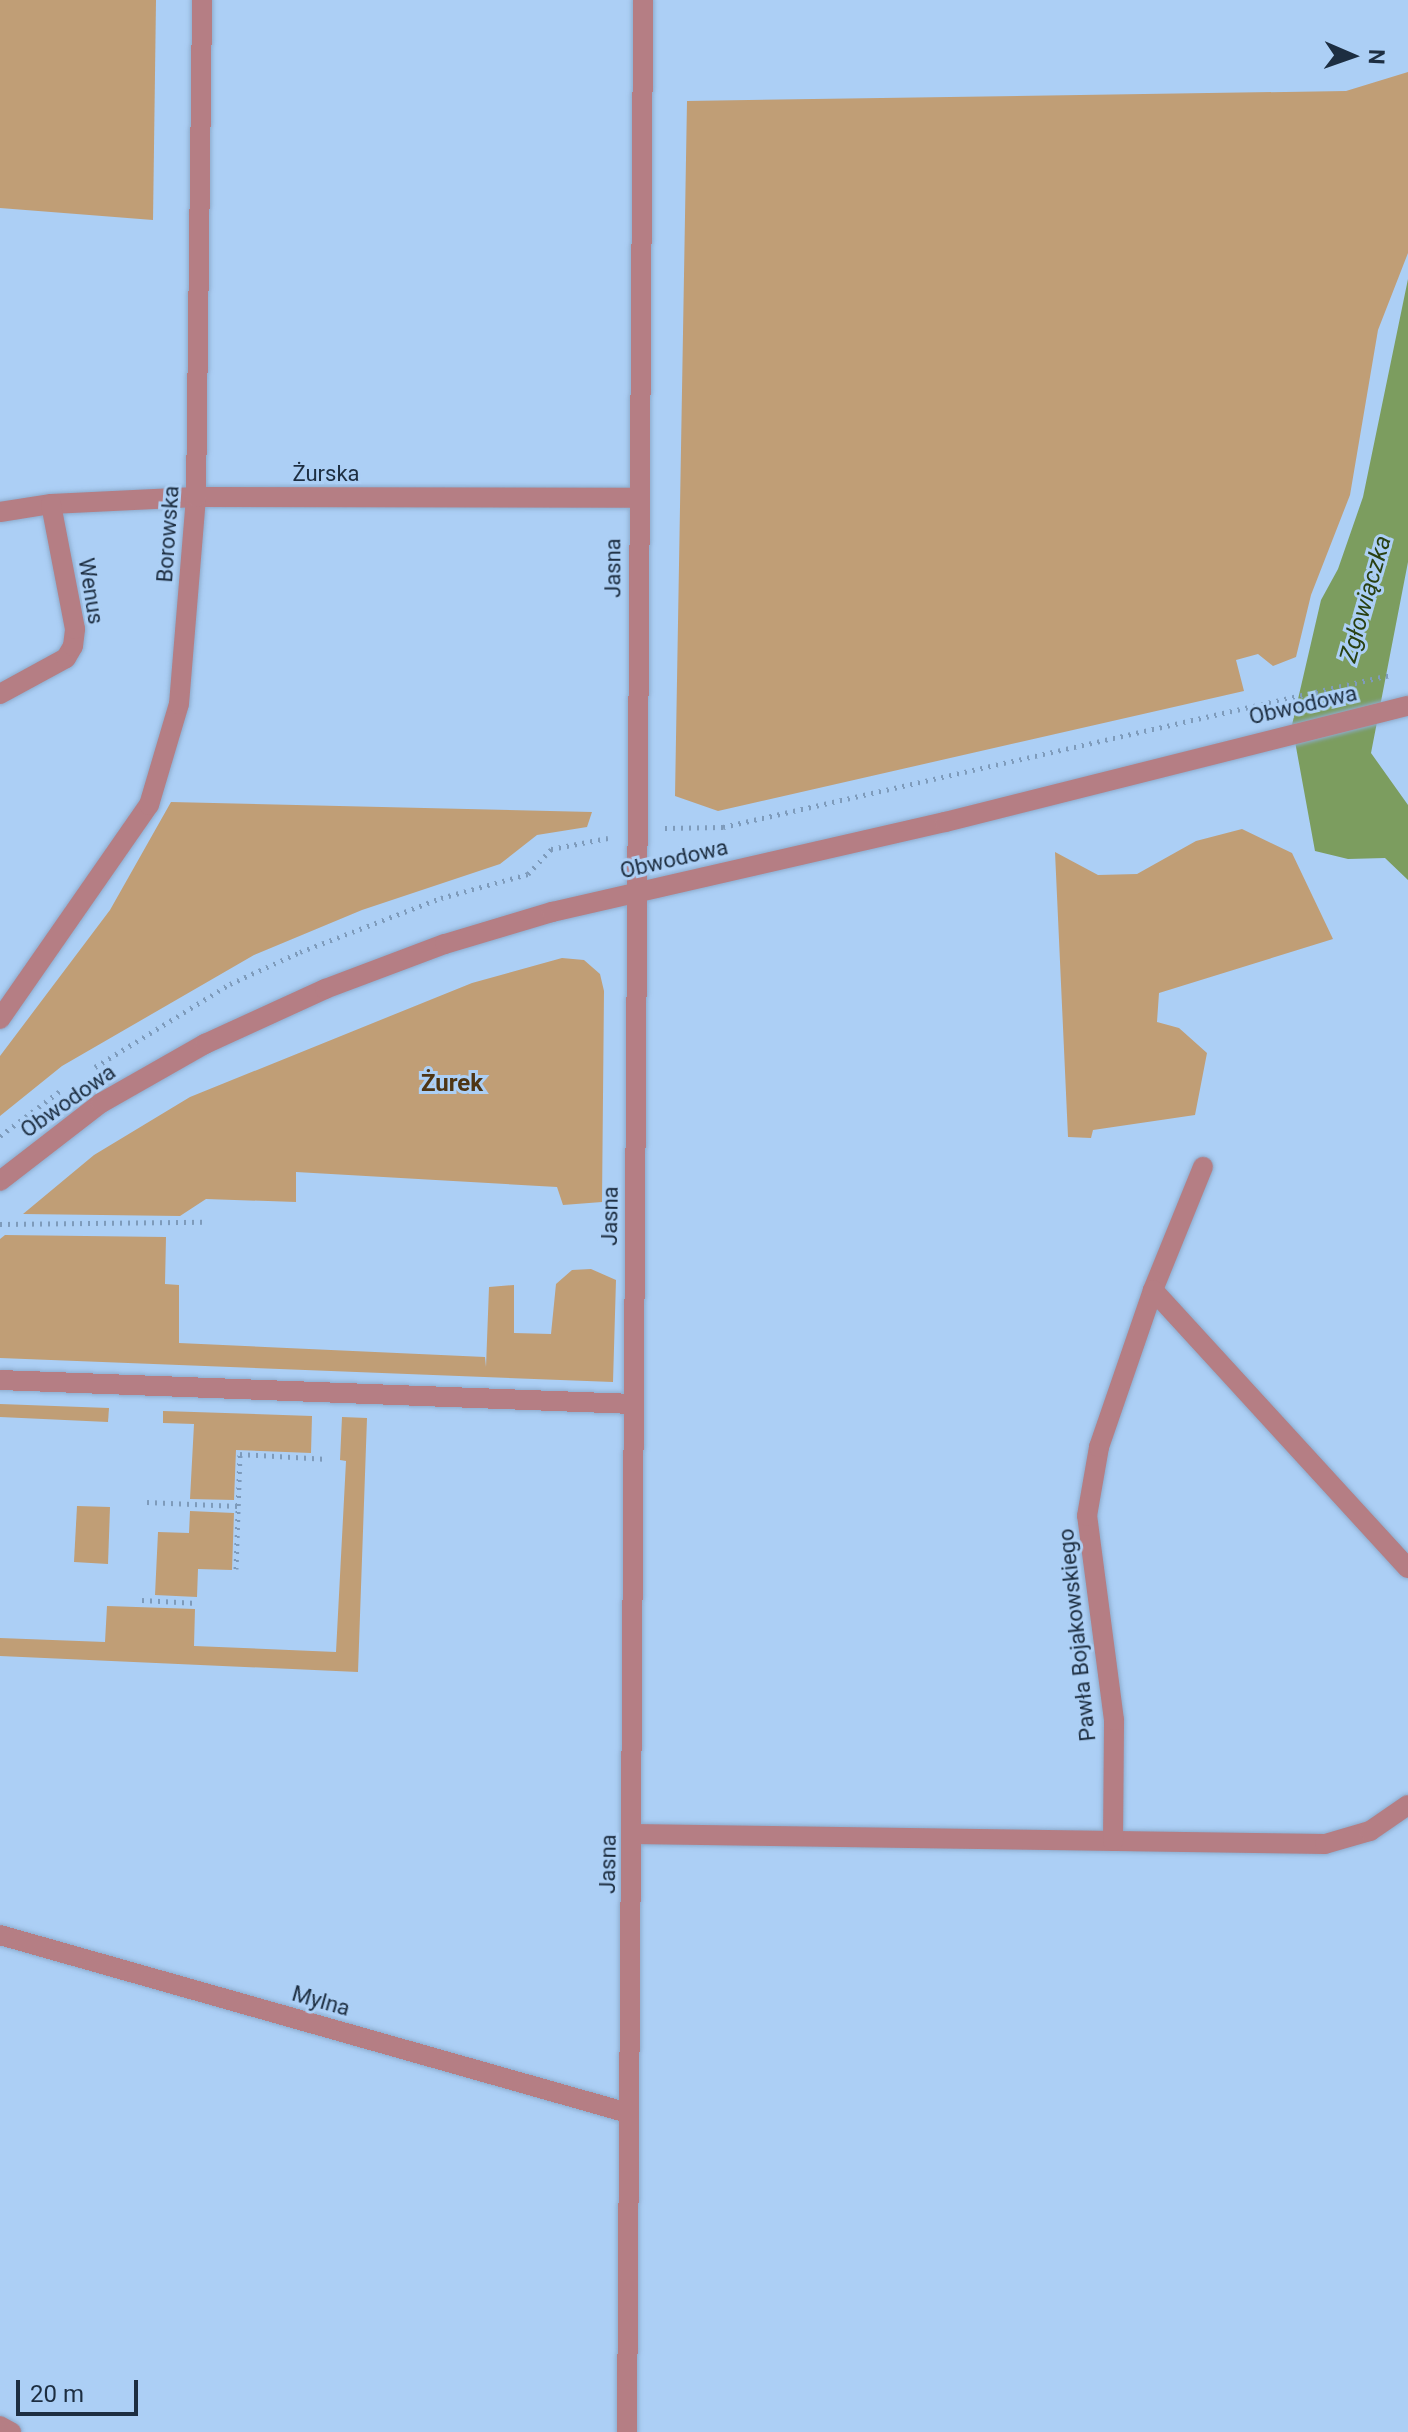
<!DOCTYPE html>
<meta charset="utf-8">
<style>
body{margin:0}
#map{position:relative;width:1408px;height:2432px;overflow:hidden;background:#accff5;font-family:Roboto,sans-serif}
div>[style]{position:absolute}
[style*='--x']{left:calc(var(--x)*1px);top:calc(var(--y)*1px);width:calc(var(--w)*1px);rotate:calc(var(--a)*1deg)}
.green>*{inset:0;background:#c09e76}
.water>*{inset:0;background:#7c9d5f}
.path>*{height:5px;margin-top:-2.5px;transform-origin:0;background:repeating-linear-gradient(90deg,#7e9bbb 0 2px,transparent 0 8px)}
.roads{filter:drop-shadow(0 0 2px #8daccd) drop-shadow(0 0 2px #8daccd)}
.minor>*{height:20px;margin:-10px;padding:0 10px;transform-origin:10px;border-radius:10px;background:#b57e84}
span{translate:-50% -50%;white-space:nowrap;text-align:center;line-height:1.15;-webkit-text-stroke:6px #accff5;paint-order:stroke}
.street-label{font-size:22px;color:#1d2e41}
.water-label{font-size:24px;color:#294012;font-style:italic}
.neighbourhood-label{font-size:24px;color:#4e3513;font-weight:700}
.north{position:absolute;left:1312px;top:16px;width:80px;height:80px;-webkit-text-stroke:6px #accff5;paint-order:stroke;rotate:92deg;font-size:22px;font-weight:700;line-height:32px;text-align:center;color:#1d2e41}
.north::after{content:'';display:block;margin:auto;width:28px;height:36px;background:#1d2e41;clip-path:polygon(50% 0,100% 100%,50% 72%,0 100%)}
.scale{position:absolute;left:16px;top:2380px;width:122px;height:36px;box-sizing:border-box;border:4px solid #1d2e41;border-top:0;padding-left:10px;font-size:24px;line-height:28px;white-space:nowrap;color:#1d2e41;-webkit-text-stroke:6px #accff5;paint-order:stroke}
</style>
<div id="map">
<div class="green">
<div style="clip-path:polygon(0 0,156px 0,153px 220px,0 208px)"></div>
<div style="clip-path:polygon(1408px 72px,1408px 253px,1378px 330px,1350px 495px,1311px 595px,1296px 657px,1273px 666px,1258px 654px,1236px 660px,1244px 691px,718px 811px,675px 796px,687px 101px,1346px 91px)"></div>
<div style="clip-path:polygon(171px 802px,592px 812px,587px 827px,537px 835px,500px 864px,362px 910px,254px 955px,62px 1066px,0 1116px,0 1056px,110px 910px)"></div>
<div style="clip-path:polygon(1242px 829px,1292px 853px,1333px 939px,1159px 993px,1157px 1022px,1179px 1028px,1207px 1053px,1195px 1115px,1093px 1130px,1091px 1138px,1068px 1137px,1055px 852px,1098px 875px,1137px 874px,1196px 841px)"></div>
<div style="clip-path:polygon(562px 958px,584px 960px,600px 974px,604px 991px,602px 1202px,563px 1205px,557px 1187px,296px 1172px,296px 1202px,206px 1199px,180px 1216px,23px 1214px,94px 1155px,190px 1097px,472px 983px)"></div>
<div style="clip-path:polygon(5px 1235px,166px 1237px,165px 1284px,179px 1285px,179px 1343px,485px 1357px,486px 1367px,489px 1287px,514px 1285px,514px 1333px,551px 1334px,556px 1284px,572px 1270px,591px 1269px,616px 1280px,613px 1382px,0 1358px,0 1239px)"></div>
<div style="clip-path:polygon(0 1404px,109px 1408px,108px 1422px,0 1417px)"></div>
<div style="clip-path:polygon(163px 1411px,312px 1416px,311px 1453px,236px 1450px,234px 1500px,190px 1499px,194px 1424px,163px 1423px)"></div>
<div style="clip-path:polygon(342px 1417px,367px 1418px,358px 1672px,0 1656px,0 1638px,105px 1642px,107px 1606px,195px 1609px,194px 1646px,336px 1652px,346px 1461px,340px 1460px)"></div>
<div style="clip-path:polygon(77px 1506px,110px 1507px,108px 1564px,74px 1562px)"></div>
<div style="clip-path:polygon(190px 1511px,234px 1513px,232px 1570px,198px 1569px,197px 1597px,155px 1595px,158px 1532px,189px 1533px)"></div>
</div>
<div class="water">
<div style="clip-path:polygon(1408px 279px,1408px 562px,1371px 753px,1408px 805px,1408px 880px,1385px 858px,1348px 859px,1315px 851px,1292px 725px,1321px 600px,1338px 569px,1363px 497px)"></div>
</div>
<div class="path">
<div style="--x:665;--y:828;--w:58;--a:-1"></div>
<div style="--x:723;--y:827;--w:684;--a:-12.84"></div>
<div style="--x:95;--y:1067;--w:158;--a:-31.6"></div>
<div style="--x:230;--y:984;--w:77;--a:-24.6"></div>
<div style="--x:300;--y:952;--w:151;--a:-21"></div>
<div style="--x:441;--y:898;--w:90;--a:-15.4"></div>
<div style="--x:528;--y:874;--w:34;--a:-47"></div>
<div style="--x:551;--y:849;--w:58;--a:-10.9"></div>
<div style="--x:0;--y:1136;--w:75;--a:-36.9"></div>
<div style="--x:0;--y:1224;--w:204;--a:-0.6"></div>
<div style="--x:147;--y:1502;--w:91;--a:2.5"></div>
<div style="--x:236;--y:1569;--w:115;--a:-88"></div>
<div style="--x:240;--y:1454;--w:88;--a:3.3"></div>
<div style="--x:142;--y:1600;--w:55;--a:3.1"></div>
</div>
<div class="roads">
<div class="minor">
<div style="--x:0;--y:512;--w:52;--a:-8.9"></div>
<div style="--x:51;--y:504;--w:145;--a:-2.8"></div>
<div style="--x:196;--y:497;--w:441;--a:0.1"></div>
<div style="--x:0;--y:694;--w:75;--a:-28.6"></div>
<div style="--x:66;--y:658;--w:14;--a:-60"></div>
<div style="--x:73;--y:646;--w:17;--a:-83"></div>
<div style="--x:75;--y:629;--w:127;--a:-100.9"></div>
<div style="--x:0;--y:1019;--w:261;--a:-55.2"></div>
<div style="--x:149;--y:805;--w:105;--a:-73.5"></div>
<div style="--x:179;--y:704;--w:208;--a:-85.3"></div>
<div style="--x:196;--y:497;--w:497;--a:-89.3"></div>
<div style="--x:0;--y:1181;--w:128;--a:-37.7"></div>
<div style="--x:101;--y:1103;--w:120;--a:-29.6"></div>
<div style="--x:205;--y:1044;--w:132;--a:-24.6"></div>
<div style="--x:325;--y:989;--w:128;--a:-20.6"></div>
<div style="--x:445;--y:944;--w:112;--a:-16.7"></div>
<div style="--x:552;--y:912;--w:403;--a:-12.9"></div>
<div style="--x:945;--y:822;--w:477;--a:-14.1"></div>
<div style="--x:1153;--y:1290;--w:133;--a:-67.9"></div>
<div style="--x:0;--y:1380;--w:633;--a:2.17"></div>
<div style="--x:633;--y:1834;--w:692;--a:0.83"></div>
<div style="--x:1325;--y:1844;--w:47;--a:-16.1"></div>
<div style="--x:1370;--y:1831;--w:46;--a:-34.4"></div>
<div style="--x:1113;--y:1841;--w:121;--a:-89.5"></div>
<div style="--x:1114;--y:1720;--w:206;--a:-97.5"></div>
<div style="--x:1087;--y:1516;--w:70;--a:-80.1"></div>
<div style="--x:1099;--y:1447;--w:166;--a:-71"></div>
<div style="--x:1153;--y:1290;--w:377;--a:47.5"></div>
<div style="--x:0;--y:1935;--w:653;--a:15.82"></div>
<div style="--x:0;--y:2426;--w:13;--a:29"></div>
<div style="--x:627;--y:2432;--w:2432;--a:-89.62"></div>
</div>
</div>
<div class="street-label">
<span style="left:326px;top:474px">Żurska</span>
<span style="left:168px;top:534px;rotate:-86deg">Borowska</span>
<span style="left:613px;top:568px;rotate:-90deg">Jasna</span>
<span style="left:91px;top:591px;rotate:81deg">Wenus</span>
<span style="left:1303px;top:705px;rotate:-13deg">Obwodowa</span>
<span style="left:674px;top:859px;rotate:-13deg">Obwodowa</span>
<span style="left:68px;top:1101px;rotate:-35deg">Obwodowa</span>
<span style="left:610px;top:1216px;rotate:-89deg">Jasna</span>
<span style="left:1077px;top:1635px;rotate:-96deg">Pawła Bojakowskiego</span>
<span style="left:608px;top:1864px;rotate:-89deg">Jasna</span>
<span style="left:321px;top:2001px;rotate:16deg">Mylna</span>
</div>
<div class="water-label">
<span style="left:1366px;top:599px;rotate:-74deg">Zgłowiączka</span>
</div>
<div class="neighbourhood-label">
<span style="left:452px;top:1084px">Żurek</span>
</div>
<div class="north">N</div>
<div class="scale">20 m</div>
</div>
